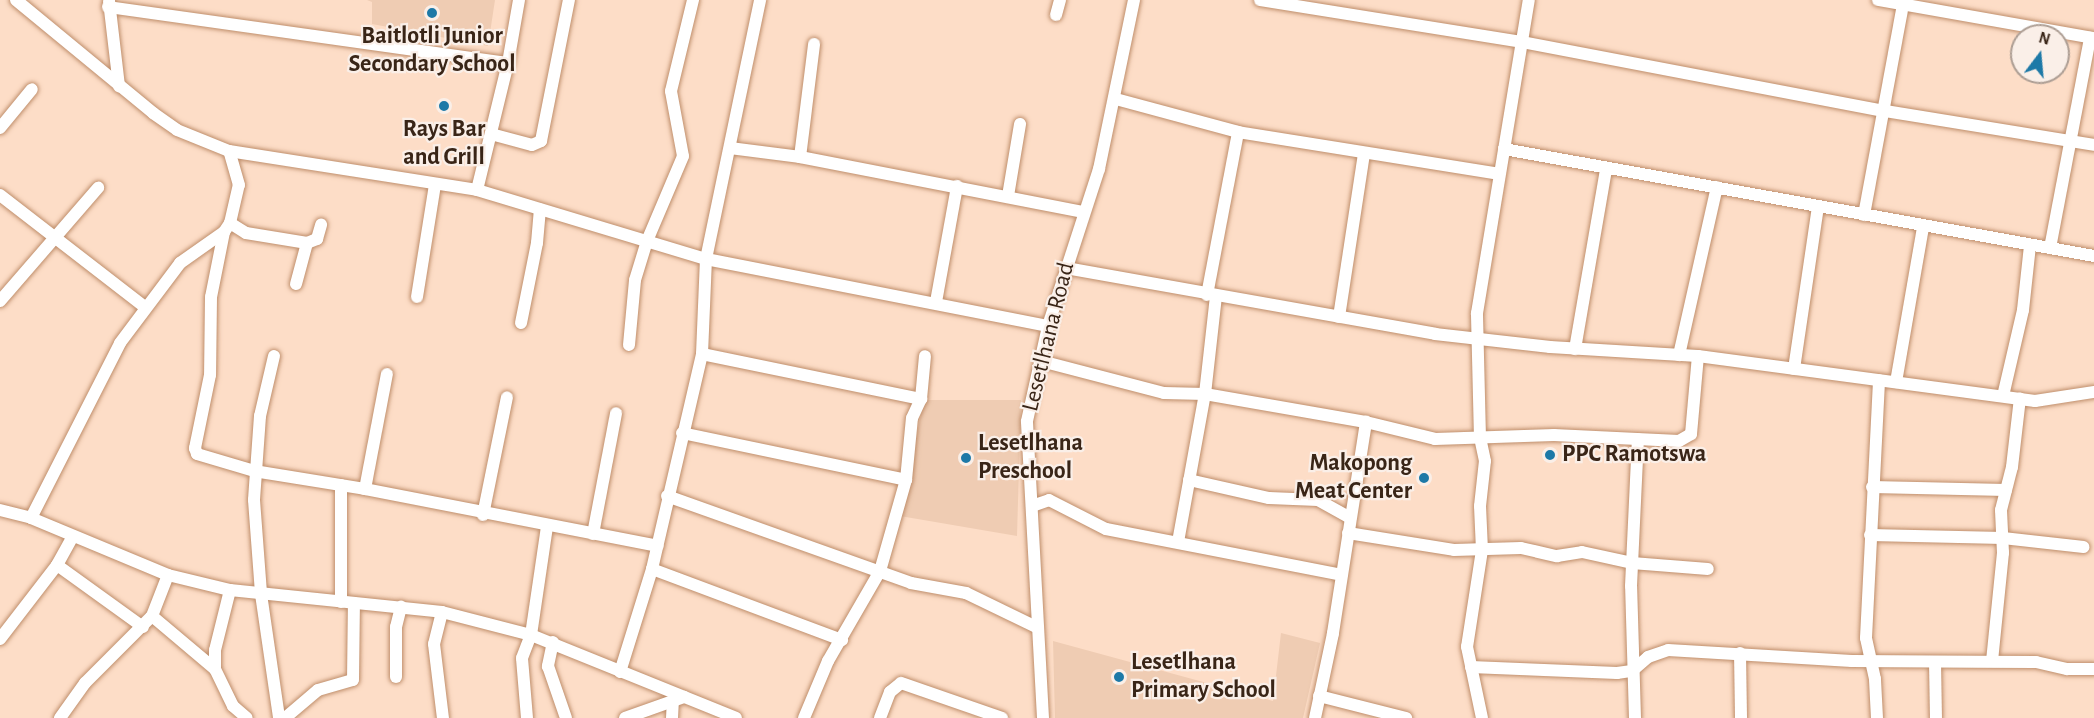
<!DOCTYPE html>
<style>
body{margin:0}
#map{position:relative;width:2094px;height:718px;overflow:hidden;background:#fdddc7;font-family:"Alegreya Sans",sans-serif}
div>[style]{position:absolute}
[style*='--x']{left:calc(var(--x)*1px);top:calc(var(--y)*1px);width:calc(var(--w)*1px);rotate:calc(var(--a)*1deg)}
.built>*{inset:0;background:#efccb3}
.roads{filter:drop-shadow(0 0 2px #bf8e6b) drop-shadow(0 0 2px #bf8e6b)}
.minor>*{height:12px;margin:-6px;padding:0 6px;transform-origin:6px;border-radius:6px;background:#fff}
.dots>*{width:16px;height:16px;translate:-50% -50%;box-sizing:border-box;border:3px solid #faefe8;border-radius:50%}
span{translate:-50% -50%;white-space:nowrap;text-align:center;line-height:1.15;-webkit-text-stroke:4.5px #faefe8;paint-order:stroke}
.poi-label{font-size:24px;color:#392517;font-weight:700}
.left{translate:0 -50%;text-align:left}
.right{translate:-100% -50%;text-align:right}
.street-label{font-size:24px;color:#392517}
.north{position:absolute;left:2010px;top:24px;width:60px;height:60px;box-sizing:border-box;background:#faefe8;border:2px solid #ad9e94;border-radius:50%;rotate:16deg;font-size:16px;font-weight:700;line-height:24px;text-align:center;color:#392517}
.north::after{content:'';display:block;margin:auto;width:21px;height:27px;background:#1d79a7;clip-path:polygon(50% 0,100% 100%,50% 72%,0 100%)}
</style>
<div id="map">
<div class="built">
<div style="clip-path:polygon(367px 0,495px 0,488px 46px,372px 24px,372px 2px)"></div>
<div style="clip-path:polygon(924px 400px,1021px 400px,1017px 536px,900px 516px)"></div>
<div style="clip-path:polygon(1281px 633px,1320px 643px,1303px 718px,1055px 718px,1053px 641px,1273px 701px)"></div>
</div>
<div class="roads">
<div class="minor">
<div style="--x:16;--y:0;--w:178;--a:39.5"></div>
<div style="--x:153;--y:113;--w:29;--a:35"></div>
<div style="--x:177;--y:130;--w:56;--a:22"></div>
<div style="--x:229;--y:151;--w:251;--a:8.9"></div>
<div style="--x:477;--y:190;--w:239;--a:16.8"></div>
<div style="--x:706;--y:259;--w:349;--a:11.1"></div>
<div style="--x:1260;--y:0;--w:265;--a:9.1"></div>
<div style="--x:1522;--y:42;--w:369;--a:10.8"></div>
<div style="--x:1885;--y:111;--w:212;--a:9.2"></div>
<div style="--x:1878;--y:0;--w:219;--a:10"></div>
<div style="--x:109;--y:1;--w:86;--a:83.3"></div>
<div style="--x:108;--y:7;--w:404;--a:8"></div>
<div style="--x:1056;--y:15;--w:16;--a:-75"></div>
<div style="--x:1116;--y:99;--w:126;--a:15.1"></div>
<div style="--x:1238;--y:132;--w:264;--a:9.1"></div>
<div style="--x:0;--y:128;--w:50;--a:-50.6"></div>
<div style="--x:491;--y:134;--w:42;--a:15"></div>
<div style="--x:532;--y:145;--w:10;--a:-24"></div>
<div style="--x:541;--y:141;--w:144;--a:-78.8"></div>
<div style="--x:730;--y:148;--w:71;--a:7.3"></div>
<div style="--x:800;--y:157;--w:289;--a:11"></div>
<div style="--x:1504;--y:149;--w:600;--a:10.28"></div>
<div style="--x:800;--y:157;--w:114;--a:-82.9"></div>
<div style="--x:477;--y:190;--w:131;--a:-76.3"></div>
<div style="--x:508;--y:63;--w:64;--a:-80.1"></div>
<div style="--x:0;--y:195;--w:183;--a:37.7"></div>
<div style="--x:1008;--y:196;--w:73;--a:-80.5"></div>
<div style="--x:1864;--y:215;--w:214;--a:-79.5"></div>
<div style="--x:230;--y:223;--w:19;--a:32"></div>
<div style="--x:246;--y:233;--w:62;--a:9.3"></div>
<div style="--x:307;--y:243;--w:11;--a:-22"></div>
<div style="--x:317;--y:239;--w:15;--a:-74"></div>
<div style="--x:224;--y:232;--w:66;--a:101.3"></div>
<div style="--x:211;--y:297;--w:78;--a:90.7"></div>
<div style="--x:210;--y:375;--w:75;--a:101.6"></div>
<div style="--x:195;--y:448;--w:6;--a:72"></div>
<div style="--x:197;--y:454;--w:59;--a:16.6"></div>
<div style="--x:254;--y:471;--w:112;--a:9.2"></div>
<div style="--x:365;--y:489;--w:298;--a:11"></div>
<div style="--x:2050;--y:248;--w:214;--a:-79.2"></div>
<div style="--x:1066;--y:268;--w:375;--a:10.1"></div>
<div style="--x:1435;--y:334;--w:116;--a:6.4"></div>
<div style="--x:1550;--y:347;--w:148;--a:3.5"></div>
<div style="--x:1698;--y:356;--w:340;--a:7.6"></div>
<div style="--x:2035;--y:401;--w:60;--a:-8.7"></div>
<div style="--x:296;--y:284;--w:42;--a:-75"></div>
<div style="--x:1207;--y:295;--w:166;--a:-79.2"></div>
<div style="--x:417;--y:297;--w:114;--a:-80.9"></div>
<div style="--x:0;--y:301;--w:150;--a:-49.1"></div>
<div style="--x:936;--y:302;--w:118;--a:-79.7"></div>
<div style="--x:1339;--y:317;--w:165;--a:-81.3"></div>
<div style="--x:521;--y:323;--w:82;--a:-78.7"></div>
<div style="--x:537;--y:243;--w:34;--a:-85"></div>
<div style="--x:629;--y:345;--w:65;--a:-84.7"></div>
<div style="--x:635;--y:280;--w:41;--a:-72.9"></div>
<div style="--x:647;--y:241;--w:92;--a:-67"></div>
<div style="--x:683;--y:156;--w:66;--a:-100.5"></div>
<div style="--x:671;--y:91;--w:94;--a:-76.4"></div>
<div style="--x:1575;--y:349;--w:182;--a:-80.2"></div>
<div style="--x:702;--y:354;--w:224;--a:11.6"></div>
<div style="--x:1679;--y:355;--w:172;--a:-77.3"></div>
<div style="--x:274;--y:356;--w:62;--a:103.1"></div>
<div style="--x:260;--y:416;--w:84;--a:94.1"></div>
<div style="--x:254;--y:500;--w:94;--a:85.7"></div>
<div style="--x:261;--y:594;--w:125;--a:81.7"></div>
<div style="--x:1041;--y:361;--w:127;--a:14.6"></div>
<div style="--x:1164;--y:393;--w:41;--a:1.4"></div>
<div style="--x:1205;--y:394;--w:163;--a:9.9"></div>
<div style="--x:1366;--y:422;--w:71;--a:13.8"></div>
<div style="--x:1435;--y:439;--w:119;--a:-1.9"></div>
<div style="--x:1554;--y:435;--w:125;--a:2.7"></div>
<div style="--x:1679;--y:441;--w:14;--a:-30"></div>
<div style="--x:1691;--y:434;--w:78;--a:-84.9"></div>
<div style="--x:1794;--y:369;--w:164;--a:-81.6"></div>
<div style="--x:1896;--y:382;--w:157;--a:-80.1"></div>
<div style="--x:2003;--y:396;--w:88;--a:-76.9"></div>
<div style="--x:2023;--y:310;--w:64;--a:-83.8"></div>
<div style="--x:682;--y:433;--w:229;--a:11.8"></div>
<div style="--x:1189;--y:480;--w:82;--a:12.7"></div>
<div style="--x:1269;--y:498;--w:49;--a:2.3"></div>
<div style="--x:1318;--y:500;--w:37;--a:29"></div>
<div style="--x:1872;--y:487;--w:134;--a:1.3"></div>
<div style="--x:365;--y:489;--w:117;--a:-79.2"></div>
<div style="--x:667;--y:496;--w:259;--a:19.6"></div>
<div style="--x:911;--y:583;--w:56;--a:10.3"></div>
<div style="--x:966;--y:593;--w:80;--a:25.9"></div>
<div style="--x:1032;--y:506;--w:18;--a:-19"></div>
<div style="--x:1049;--y:500;--w:64;--a:27"></div>
<div style="--x:1106;--y:529;--w:240;--a:11"></div>
<div style="--x:0;--y:510;--w:32;--a:14"></div>
<div style="--x:31;--y:518;--w:148;--a:22.6"></div>
<div style="--x:168;--y:575;--w:64;--a:13.6"></div>
<div style="--x:230;--y:590;--w:213;--a:5.9"></div>
<div style="--x:442;--y:612;--w:92;--a:14.5"></div>
<div style="--x:531;--y:635;--w:221;--a:22"></div>
<div style="--x:483;--y:515;--w:120;--a:-78.5"></div>
<div style="--x:31;--y:518;--w:196;--a:-63"></div>
<div style="--x:120;--y:343;--w:100;--a:-53.1"></div>
<div style="--x:180;--y:263;--w:54;--a:-35.2"></div>
<div style="--x:224;--y:232;--w:11;--a:-56"></div>
<div style="--x:230;--y:223;--w:39;--a:-77"></div>
<div style="--x:239;--y:185;--w:35;--a:-106"></div>
<div style="--x:1348;--y:533;--w:107;--a:9.1"></div>
<div style="--x:1454;--y:550;--w:67;--a:-1.7"></div>
<div style="--x:1521;--y:548;--w:37;--a:13"></div>
<div style="--x:1557;--y:556;--w:25;--a:-9"></div>
<div style="--x:1582;--y:552;--w:51;--a:12.4"></div>
<div style="--x:1632;--y:563;--w:76;--a:4.5"></div>
<div style="--x:593;--y:534;--w:123;--a:-79.2"></div>
<div style="--x:1870;--y:535;--w:133;--a:1.3"></div>
<div style="--x:2003;--y:538;--w:81;--a:6.4"></div>
<div style="--x:1178;--y:542;--w:150;--a:-79.7"></div>
<div style="--x:1205;--y:394;--w:99;--a:-83.6"></div>
<div style="--x:57;--y:565;--w:106;--a:35.8"></div>
<div style="--x:652;--y:569;--w:203;--a:20.5"></div>
<div style="--x:230;--y:590;--w:62;--a:104"></div>
<div style="--x:215;--y:650;--w:19;--a:90"></div>
<div style="--x:215;--y:669;--w:41;--a:64.1"></div>
<div style="--x:233;--y:706;--w:18;--a:41"></div>
<div style="--x:341;--y:602;--w:117;--a:-90"></div>
<div style="--x:442;--y:612;--w:33;--a:104"></div>
<div style="--x:434;--y:644;--w:75;--a:83.1"></div>
<div style="--x:152;--y:616;--w:82;--a:40.1"></div>
<div style="--x:0;--y:639;--w:93;--a:-52.4"></div>
<div style="--x:57;--y:565;--w:33;--a:-61"></div>
<div style="--x:553;--y:642;--w:25;--a:102"></div>
<div style="--x:548;--y:666;--w:55;--a:70.9"></div>
<div style="--x:1740;--y:653;--w:65;--a:89.1"></div>
<div style="--x:1992;--y:661;--w:109;--a:-84.2"></div>
<div style="--x:2003;--y:553;--w:43;--a:-92.7"></div>
<div style="--x:2001;--y:510;--w:44;--a:-75.7"></div>
<div style="--x:2012;--y:467;--w:69;--a:-83.4"></div>
<div style="--x:1935;--y:662;--w:56;--a:89"></div>
<div style="--x:1471;--y:667;--w:146;--a:2.4"></div>
<div style="--x:1617;--y:673;--w:15;--a:-8"></div>
<div style="--x:1632;--y:671;--w:21;--a:-41"></div>
<div style="--x:1648;--y:657;--w:21;--a:-19"></div>
<div style="--x:1668;--y:650;--w:184;--a:3.4"></div>
<div style="--x:1852;--y:661;--w:184;--a:0.3"></div>
<div style="--x:2036;--y:662;--w:32;--a:13"></div>
<div style="--x:2067;--y:669;--w:27;--a:0"></div>
<div style="--x:620;--y:672;--w:108;--a:-72.7"></div>
<div style="--x:652;--y:569;--w:221;--a:-76.9"></div>
<div style="--x:702;--y:354;--w:95;--a:-87.6"></div>
<div style="--x:706;--y:259;--w:265;--a:-78.2"></div>
<div style="--x:396;--y:677;--w:50;--a:-90"></div>
<div style="--x:396;--y:627;--w:21;--a:-76"></div>
<div style="--x:1319;--y:696;--w:90;--a:14.2"></div>
<div style="--x:60;--y:718;--w:43;--a:-54.5"></div>
<div style="--x:85;--y:683;--w:95;--a:-45"></div>
<div style="--x:152;--y:616;--w:44;--a:-68.7"></div>
<div style="--x:285;--y:718;--w:43;--a:-40.3"></div>
<div style="--x:318;--y:690;--w:36;--a:-16"></div>
<div style="--x:353;--y:680;--w:77;--a:-89.3"></div>
<div style="--x:527;--y:718;--w:60;--a:-94.8"></div>
<div style="--x:522;--y:658;--w:25;--a:-69"></div>
<div style="--x:531;--y:635;--w:110;--a:-81.6"></div>
<div style="--x:625;--y:718;--w:63;--a:-19.6"></div>
<div style="--x:672;--y:718;--w:17;--a:-87"></div>
<div style="--x:804;--y:718;--w:62;--a:-67.2"></div>
<div style="--x:828;--y:661;--w:104;--a:-60"></div>
<div style="--x:880;--y:571;--w:95;--a:-74.1"></div>
<div style="--x:906;--y:480;--w:62;--a:-84.5"></div>
<div style="--x:912;--y:418;--w:21;--a:-65"></div>
<div style="--x:921;--y:399;--w:43;--a:-84.7"></div>
<div style="--x:880;--y:718;--w:28;--a:-69"></div>
<div style="--x:890;--y:692;--w:14;--a:-39"></div>
<div style="--x:901;--y:683;--w:107;--a:19.1"></div>
<div style="--x:1043;--y:718;--w:297;--a:-93.1"></div>
<div style="--x:1027;--y:421;--w:97;--a:-77.5"></div>
<div style="--x:1048;--y:326;--w:165;--a:-72"></div>
<div style="--x:1099;--y:169;--w:173;--a:-78.3"></div>
<div style="--x:1315;--y:718;--w:87;--a:-78"></div>
<div style="--x:1333;--y:633;--w:214;--a:-81.1"></div>
<div style="--x:1482;--y:718;--w:73;--a:-101.9"></div>
<div style="--x:1467;--y:647;--w:98;--a:-81.2"></div>
<div style="--x:1482;--y:550;--w:44;--a:-92.6"></div>
<div style="--x:1480;--y:506;--w:45;--a:-83.7"></div>
<div style="--x:1485;--y:461;--w:24;--a:-102"></div>
<div style="--x:1480;--y:438;--w:125;--a:-91.4"></div>
<div style="--x:1477;--y:313;--w:317;--a:-80.6"></div>
<div style="--x:1635;--y:718;--w:132;--a:-91.7"></div>
<div style="--x:1631;--y:586;--w:147;--a:-87.3"></div>
<div style="--x:1877;--y:718;--w:39;--a:-93"></div>
<div style="--x:1875;--y:679;--w:42;--a:-102.4"></div>
<div style="--x:1866;--y:638;--w:258;--a:-87.1"></div>
</div>
</div>
<div class="dots">
<div style="left:432px;top:13px;background:#1d79a7"></div>
<div style="left:444px;top:106px;background:#1d79a7"></div>
<div style="left:1550px;top:455px;background:#1d79a7"></div>
<div style="left:966px;top:458px;background:#1d79a7"></div>
<div style="left:1424px;top:478px;background:#1d79a7"></div>
<div style="left:1119px;top:677px;background:#1d79a7"></div>
</div>
<div class="poi-label">
<span style="left:432px;top:51px">Baitlotli Junior<br>Secondary School</span>
<span style="left:444px;top:144px">Rays Bar<br>and Grill</span>
<span class="left" style="left:978px;top:458px">Lesetlhana<br>Preschool</span>
<span class="left" style="left:1562px;top:455px">PPC Ramotswa</span>
<span class="right" style="left:1412px;top:478px">Makopong<br>Meat Center</span>
<span class="left" style="left:1131px;top:677px">Lesetlhana<br>Primary School</span>
</div>
<div class="street-label">
<span style="left:1049px;top:337px;rotate:-76deg">Lesetlhana Road</span>
</div>
<div class="north">N</div>
</div>
